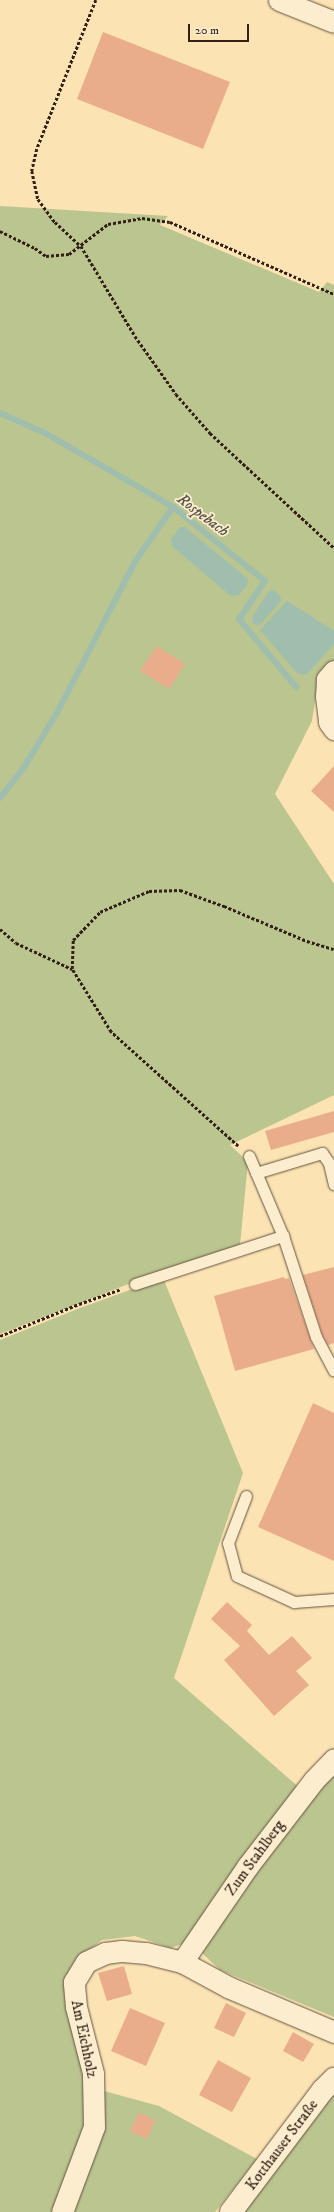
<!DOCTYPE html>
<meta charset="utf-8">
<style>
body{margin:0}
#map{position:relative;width:334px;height:2212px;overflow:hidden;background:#fbe3b3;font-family:"IM FELL DW Pica",serif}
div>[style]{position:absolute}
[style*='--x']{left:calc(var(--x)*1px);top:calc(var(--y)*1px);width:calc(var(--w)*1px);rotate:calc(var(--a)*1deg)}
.green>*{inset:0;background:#bac590}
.water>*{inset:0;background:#9fbead}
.stream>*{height:6px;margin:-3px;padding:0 3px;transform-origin:3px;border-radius:3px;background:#9fbead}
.building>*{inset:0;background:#eaad8b}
.path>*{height:2.5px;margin-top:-1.25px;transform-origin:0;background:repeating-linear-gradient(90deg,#332118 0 3px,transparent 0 5px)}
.roads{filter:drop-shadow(0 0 1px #65523f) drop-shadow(0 0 1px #65523f)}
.service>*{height:11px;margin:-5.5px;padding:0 5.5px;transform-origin:5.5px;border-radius:5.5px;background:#fcedce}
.minor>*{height:21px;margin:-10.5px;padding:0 10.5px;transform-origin:10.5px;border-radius:10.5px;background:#fcedce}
.tertiary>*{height:22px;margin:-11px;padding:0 11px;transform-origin:11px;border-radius:11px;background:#fcedce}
span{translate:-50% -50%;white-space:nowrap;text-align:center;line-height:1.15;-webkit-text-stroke:3.5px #fcedce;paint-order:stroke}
.street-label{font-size:15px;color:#332118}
.water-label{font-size:16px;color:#535045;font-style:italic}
.scale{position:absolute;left:188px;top:24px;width:61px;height:18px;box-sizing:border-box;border:2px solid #332118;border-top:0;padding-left:5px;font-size:12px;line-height:14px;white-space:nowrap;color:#332118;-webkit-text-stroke:3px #fcedce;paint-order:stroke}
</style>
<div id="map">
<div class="green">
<div style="clip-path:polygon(0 206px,168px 216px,160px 225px,319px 292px,327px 282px,334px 285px,334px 660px,319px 676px,312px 721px,275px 794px,334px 884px,334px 1095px,230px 1145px,248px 1162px,240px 1245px,162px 1271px,0 1334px)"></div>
<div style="clip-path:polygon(163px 1278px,243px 1473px,174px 1678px,302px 1790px,190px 1941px,171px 1948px,135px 1936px,102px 1940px,77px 1959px,86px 2074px,88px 2123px,55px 2212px,0 2212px,0 1340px,80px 1308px)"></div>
<div style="clip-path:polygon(334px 1763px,334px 2017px,220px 1970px,202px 1953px,267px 1843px)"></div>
<div style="clip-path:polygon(334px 2090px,334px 2212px,243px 2212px)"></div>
<div style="clip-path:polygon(104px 2091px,159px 2106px,257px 2159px,215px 2212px,66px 2212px)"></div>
</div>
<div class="water">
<div style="clip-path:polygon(180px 527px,185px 527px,248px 579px,247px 585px,239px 595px,231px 596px,172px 546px,171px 539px)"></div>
<div style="clip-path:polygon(274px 590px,280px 596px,281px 601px,260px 625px,255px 625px,252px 622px,252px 617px,269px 591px)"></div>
<div style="clip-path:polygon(287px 601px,334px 631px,334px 644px,306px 675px,297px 673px,260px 630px)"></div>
</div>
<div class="stream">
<div style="--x:0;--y:413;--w:49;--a:24"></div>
<div style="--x:45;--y:433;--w:148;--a:30"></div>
<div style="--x:173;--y:507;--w:118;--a:38.8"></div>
<div style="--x:265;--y:581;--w:46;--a:124.4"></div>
<div style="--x:239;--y:619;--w:89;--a:50"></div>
<div style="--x:0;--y:798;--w:37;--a:-52"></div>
<div style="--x:23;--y:769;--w:68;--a:-58.9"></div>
<div style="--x:58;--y:711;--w:170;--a:-62.7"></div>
<div style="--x:136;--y:560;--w:65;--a:-55.1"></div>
</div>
<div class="building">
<div style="clip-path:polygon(103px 32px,230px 82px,203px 149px,77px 99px)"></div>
<div style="clip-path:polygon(157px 646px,185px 664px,169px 689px,140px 671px)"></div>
<div style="clip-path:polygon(334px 766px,334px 812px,311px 791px)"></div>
<div style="clip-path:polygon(334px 1111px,334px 1132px,271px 1150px,265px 1131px)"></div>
<div style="clip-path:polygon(334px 1267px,334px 1343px,328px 1345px,322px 1334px,303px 1275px)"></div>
<div style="clip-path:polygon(284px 1277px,285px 1279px,289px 1278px,314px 1349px,235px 1371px,214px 1296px)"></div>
<div style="clip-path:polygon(313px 1403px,334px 1413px,334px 1561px,258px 1527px)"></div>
<div style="clip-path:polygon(227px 1602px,252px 1625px,247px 1631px,269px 1655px,292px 1636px,312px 1658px,296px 1671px,309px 1685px,274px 1716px,224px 1660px,240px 1646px,211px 1619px)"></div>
<div style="clip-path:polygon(124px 1966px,132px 1994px,107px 2001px,98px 1973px)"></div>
<div style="clip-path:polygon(226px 2003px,246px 2013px,234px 2037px,214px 2028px)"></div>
<div style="clip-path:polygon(130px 2008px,165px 2023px,146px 2066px,111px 2051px)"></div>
<div style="clip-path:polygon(293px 2032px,314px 2044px,303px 2062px,283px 2051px)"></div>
<div style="clip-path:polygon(218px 2060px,251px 2078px,232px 2112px,199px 2095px)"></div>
<div style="clip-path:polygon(139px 2113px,155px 2120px,147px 2139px,130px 2131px)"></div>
</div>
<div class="path">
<div style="--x:96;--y:0;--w:160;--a:111.6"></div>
<div style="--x:37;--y:149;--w:23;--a:103"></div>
<div style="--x:32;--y:171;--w:29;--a:78"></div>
<div style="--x:38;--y:199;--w:29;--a:54"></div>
<div style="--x:55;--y:222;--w:35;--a:43"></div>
<div style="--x:81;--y:246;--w:105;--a:59"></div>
<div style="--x:135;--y:336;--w:71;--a:54.7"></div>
<div style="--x:176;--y:394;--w:52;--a:48.9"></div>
<div style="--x:210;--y:433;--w:169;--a:42.8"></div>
<div style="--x:0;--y:231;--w:39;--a:26"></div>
<div style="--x:35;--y:248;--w:14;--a:36"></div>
<div style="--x:46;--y:256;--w:23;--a:-5"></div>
<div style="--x:69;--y:254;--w:49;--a:-37.6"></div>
<div style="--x:108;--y:224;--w:35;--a:-10"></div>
<div style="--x:142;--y:218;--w:28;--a:8"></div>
<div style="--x:170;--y:222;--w:179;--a:23.7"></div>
<div style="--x:0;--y:929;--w:21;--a:41"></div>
<div style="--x:16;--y:943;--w:62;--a:24.9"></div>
<div style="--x:238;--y:1146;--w:171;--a:-138.1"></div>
<div style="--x:111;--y:1032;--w:74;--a:-121.8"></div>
<div style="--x:72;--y:969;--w:29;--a:-88"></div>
<div style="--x:73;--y:940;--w:39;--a:-46"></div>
<div style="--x:100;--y:912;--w:53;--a:-23.2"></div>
<div style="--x:149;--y:891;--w:31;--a:-2"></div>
<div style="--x:180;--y:890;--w:47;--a:20"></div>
<div style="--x:224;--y:906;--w:90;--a:22.9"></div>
<div style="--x:307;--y:941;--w:28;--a:17"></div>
<div style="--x:0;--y:1336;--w:85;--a:-22.1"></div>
<div style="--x:79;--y:1304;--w:45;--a:-19.7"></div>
</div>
<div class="roads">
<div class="service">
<div style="--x:249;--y:1156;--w:87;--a:67"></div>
<div style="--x:283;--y:1236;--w:106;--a:71.9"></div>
<div style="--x:316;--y:1337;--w:38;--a:62"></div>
<div style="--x:256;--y:1173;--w:69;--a:-16.9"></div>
<div style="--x:322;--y:1153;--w:12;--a:55"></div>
<div style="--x:329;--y:1163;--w:22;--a:77"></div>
<div style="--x:135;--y:1284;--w:156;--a:-18"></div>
<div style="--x:246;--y:1496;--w:50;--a:111"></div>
<div style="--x:228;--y:1543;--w:34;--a:75"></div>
<div style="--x:237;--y:1576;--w:63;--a:24.5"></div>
<div style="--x:294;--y:1602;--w:40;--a:-4.3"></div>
</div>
<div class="minor">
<div style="--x:279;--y:0;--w:59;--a:21.8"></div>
<div style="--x:334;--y:671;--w:11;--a:131"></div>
<div style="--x:327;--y:679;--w:17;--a:93"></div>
<div style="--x:326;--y:696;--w:26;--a:83"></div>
<div style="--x:329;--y:722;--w:9;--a:54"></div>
<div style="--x:182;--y:1962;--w:115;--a:-55.6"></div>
<div style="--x:247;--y:1867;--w:110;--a:-52.4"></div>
<div style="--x:314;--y:1780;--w:29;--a:-46"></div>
<div style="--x:62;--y:2212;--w:91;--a:-69.4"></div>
<div style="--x:94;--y:2127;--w:54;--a:-91.1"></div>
<div style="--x:93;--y:2073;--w:68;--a:-104.4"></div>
<div style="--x:76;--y:2007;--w:25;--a:-95"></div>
<div style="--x:74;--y:1982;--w:23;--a:-59"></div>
<div style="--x:86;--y:1962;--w:21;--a:-25"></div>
<div style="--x:105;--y:1953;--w:17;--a:-7"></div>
<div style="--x:122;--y:1951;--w:24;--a:5"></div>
<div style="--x:146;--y:1953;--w:37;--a:14"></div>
<div style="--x:182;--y:1962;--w:52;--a:28.5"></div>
<div style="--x:228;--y:1987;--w:115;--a:23"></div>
</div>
<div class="tertiary">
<div style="--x:231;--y:2212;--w:153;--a:-53"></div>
<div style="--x:323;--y:2090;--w:16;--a:-45"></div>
</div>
</div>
<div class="street-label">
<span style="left:255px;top:1858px;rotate:-54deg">Zum Stahlberg</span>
<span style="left:84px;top:2039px;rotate:78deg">Am Eichholz</span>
<span style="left:282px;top:2145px;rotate:-53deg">Kotthauser Straße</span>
</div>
<div class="water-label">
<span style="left:203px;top:515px;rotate:37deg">Rospebach</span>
</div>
<div class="scale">20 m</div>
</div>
